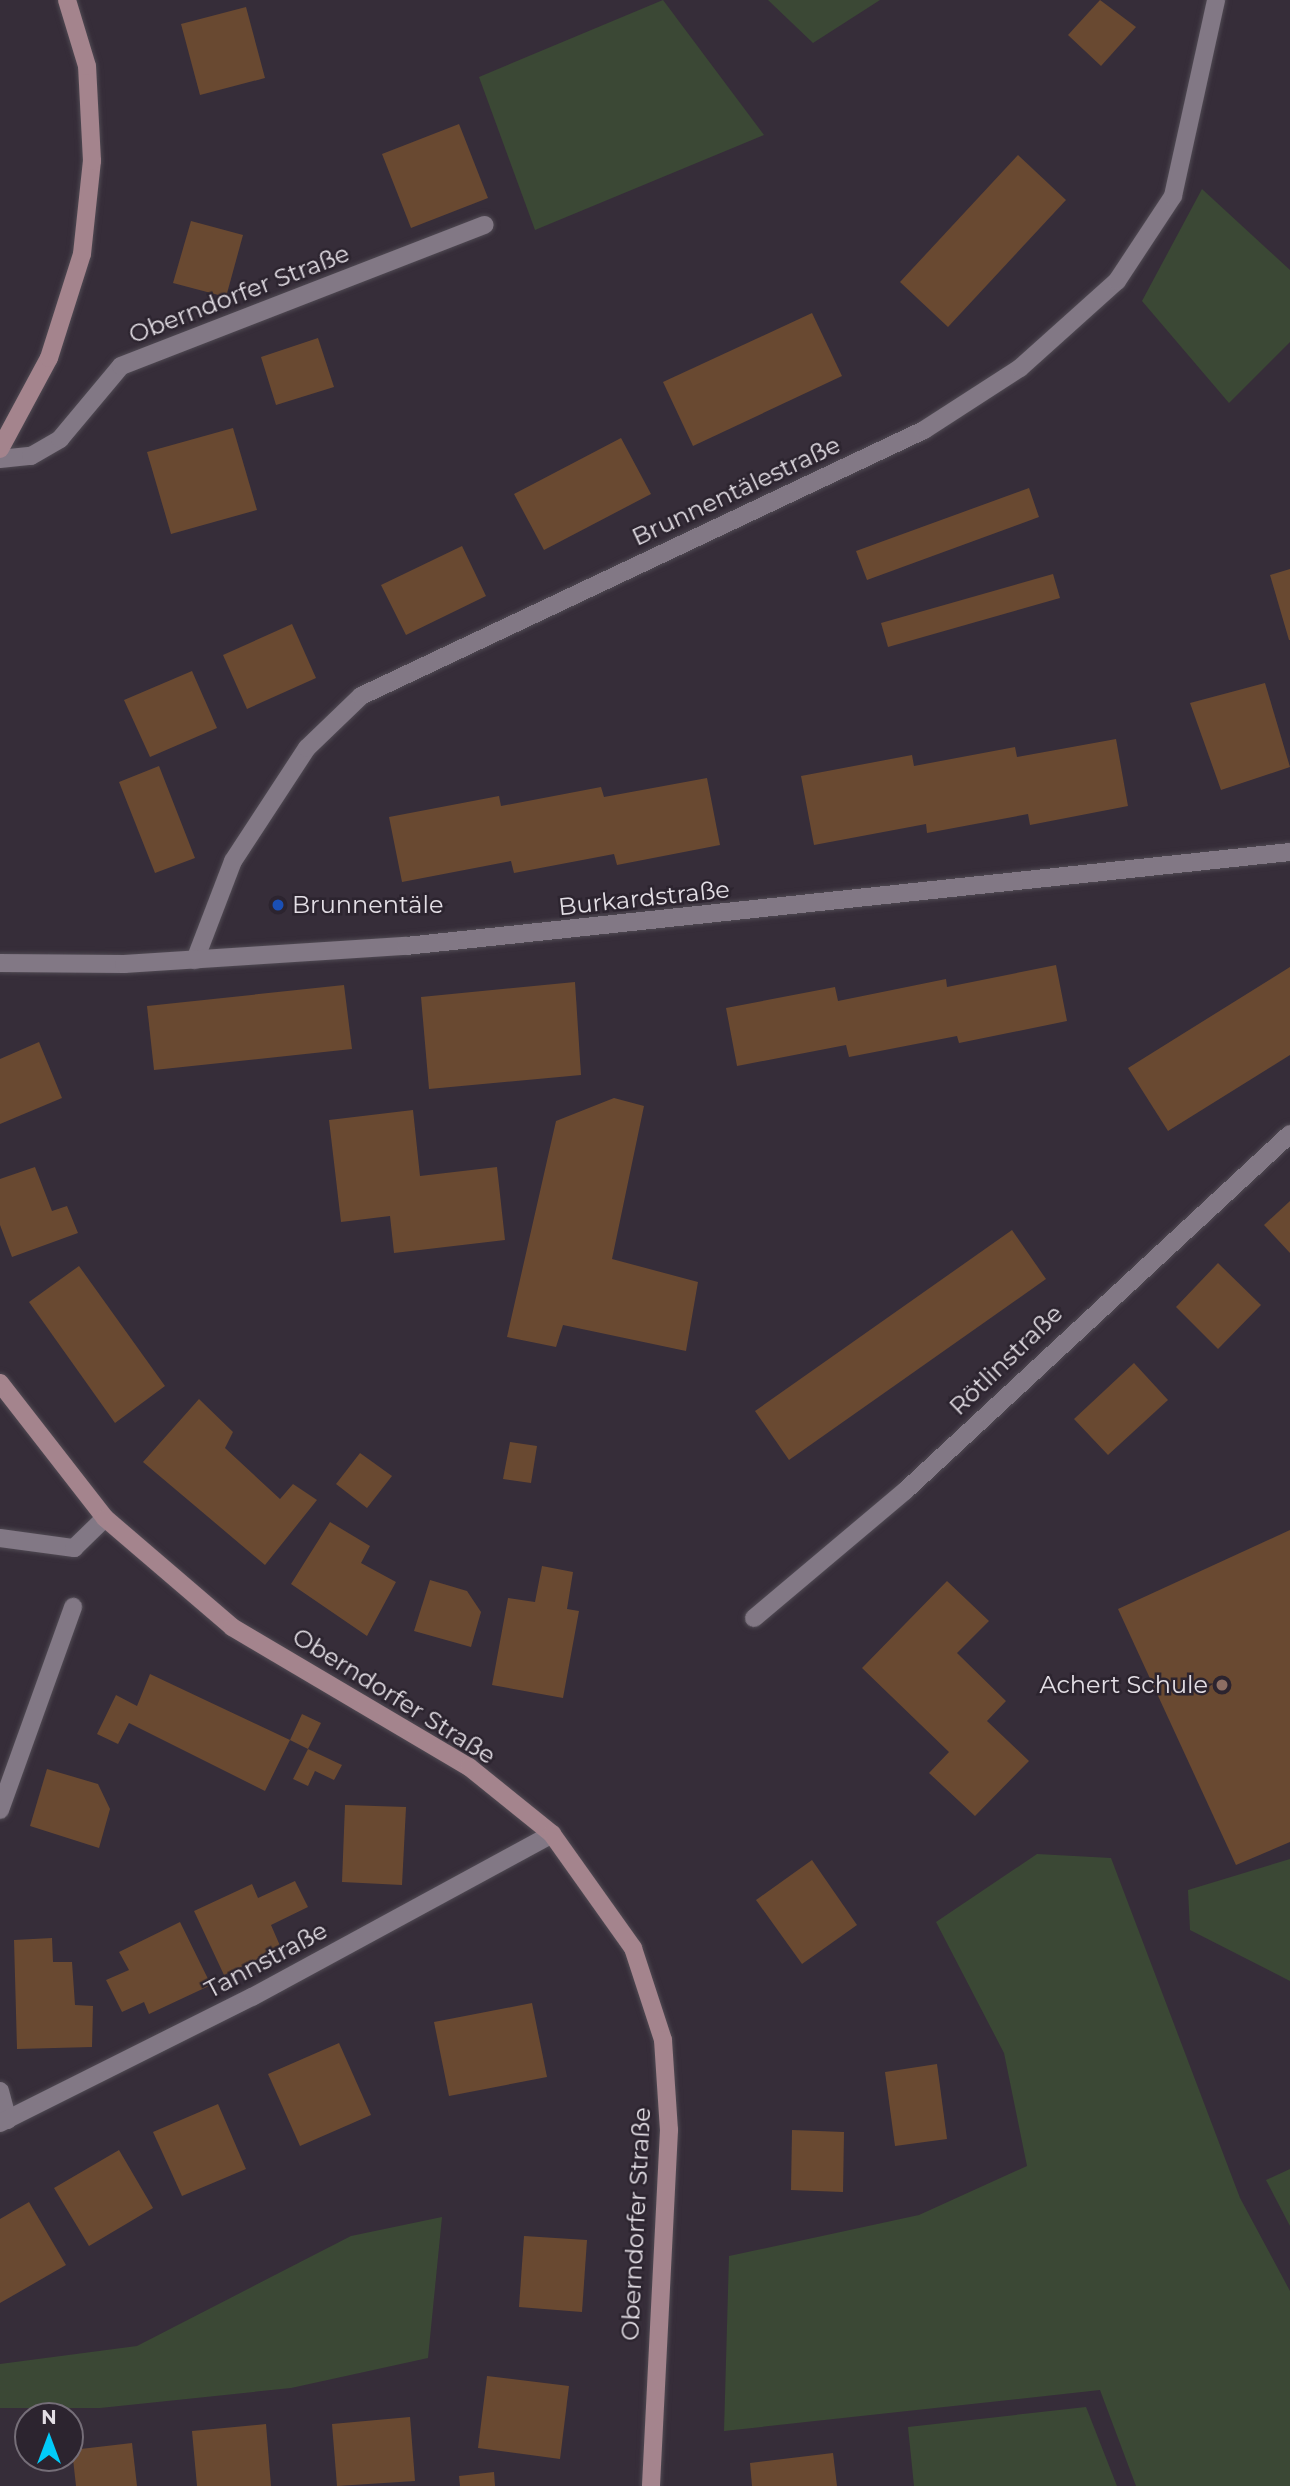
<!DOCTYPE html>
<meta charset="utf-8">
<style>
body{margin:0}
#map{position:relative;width:1290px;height:2486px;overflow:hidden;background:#362d39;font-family:Montserrat,sans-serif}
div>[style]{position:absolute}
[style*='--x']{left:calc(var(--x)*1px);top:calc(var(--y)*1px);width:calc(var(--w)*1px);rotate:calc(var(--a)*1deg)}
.green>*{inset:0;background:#3b4835}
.building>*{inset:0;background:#694931}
.roads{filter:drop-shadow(0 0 2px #504a53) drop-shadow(0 0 2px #504a53)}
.street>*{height:18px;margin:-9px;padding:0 9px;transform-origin:9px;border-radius:9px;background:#827885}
.secondary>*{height:18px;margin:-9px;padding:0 9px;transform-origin:9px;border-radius:9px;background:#a4848d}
.dots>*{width:19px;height:19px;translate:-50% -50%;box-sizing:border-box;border:4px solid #2c242f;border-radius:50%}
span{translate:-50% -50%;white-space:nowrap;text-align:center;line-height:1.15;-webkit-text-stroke:5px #2c242f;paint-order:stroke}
.street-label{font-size:24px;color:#e3dee5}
.poi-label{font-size:24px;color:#e3dee5}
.left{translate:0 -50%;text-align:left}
.right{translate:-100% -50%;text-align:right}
.north{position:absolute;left:14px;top:2402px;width:70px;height:70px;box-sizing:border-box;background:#2c242f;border:2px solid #756e78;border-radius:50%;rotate:0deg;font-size:19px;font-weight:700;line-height:28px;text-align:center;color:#e3dee5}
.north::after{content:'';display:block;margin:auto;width:24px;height:32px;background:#01cbf9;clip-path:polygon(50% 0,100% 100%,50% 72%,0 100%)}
</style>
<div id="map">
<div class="green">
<div style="clip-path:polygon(663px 0,764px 135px,535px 230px,479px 77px)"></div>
<div style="clip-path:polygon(768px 0,880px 0,813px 43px)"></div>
<div style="clip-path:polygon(1202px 189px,1290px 270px,1290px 342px,1229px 403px,1142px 301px)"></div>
<div style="clip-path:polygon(1037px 1854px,1111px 1858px,1240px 2198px,1290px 2291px,1290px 2486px,1136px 2486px,1100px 2390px,724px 2431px,729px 2256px,919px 2215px,1027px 2166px,1004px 2053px,936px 1922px)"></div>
<div style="clip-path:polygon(1290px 1859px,1290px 1981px,1190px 1930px,1188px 1890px)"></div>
<div style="clip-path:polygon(1290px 2169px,1290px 2226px,1266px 2180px)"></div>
<div style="clip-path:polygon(442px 2217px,428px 2358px,291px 2388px,100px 2408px,0 2408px,0 2364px,137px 2346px,351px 2236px)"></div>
<div style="clip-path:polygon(1086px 2407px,1117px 2486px,914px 2486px,908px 2427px)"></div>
</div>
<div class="building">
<div style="clip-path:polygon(1100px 0,1136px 27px,1101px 66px,1068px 35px)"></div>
<div style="clip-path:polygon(246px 7px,265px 78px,200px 95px,181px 24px)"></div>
<div style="clip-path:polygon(459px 124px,488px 198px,411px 228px,382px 154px)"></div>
<div style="clip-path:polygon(1018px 155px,1066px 200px,948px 327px,900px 282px)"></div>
<div style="clip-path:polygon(191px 221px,243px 235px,226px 297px,173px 283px)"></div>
<div style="clip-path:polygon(812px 313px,842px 376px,693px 446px,663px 382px)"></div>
<div style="clip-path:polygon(318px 338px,334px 387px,276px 405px,261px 357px)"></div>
<div style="clip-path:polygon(233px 428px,257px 510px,171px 534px,147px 452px)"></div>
<div style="clip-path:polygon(621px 438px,651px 494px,544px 550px,514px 494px)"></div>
<div style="clip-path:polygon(1029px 488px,1039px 517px,867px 580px,856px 551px)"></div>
<div style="clip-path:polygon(462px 546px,486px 596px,406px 635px,381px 585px)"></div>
<div style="clip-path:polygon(1290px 569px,1290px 640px,1289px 640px,1270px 575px)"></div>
<div style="clip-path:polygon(1053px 574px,1060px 598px,888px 647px,881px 623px)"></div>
<div style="clip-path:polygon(292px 624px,316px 678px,247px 709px,223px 655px)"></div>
<div style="clip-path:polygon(192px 671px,217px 728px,150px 757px,124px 700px)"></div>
<div style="clip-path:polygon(1265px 683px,1290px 767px,1221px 790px,1190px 703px)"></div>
<div style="clip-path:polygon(1116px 739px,1128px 806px,1030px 825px,1028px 814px,927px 833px,926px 824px,814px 845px,801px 776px,912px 755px,914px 766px,1015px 747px,1017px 757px)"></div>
<div style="clip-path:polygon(159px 766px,195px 858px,155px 873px,119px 782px)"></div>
<div style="clip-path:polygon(707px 778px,720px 845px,617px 865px,614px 854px,514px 873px,511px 861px,402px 882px,389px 817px,499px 796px,501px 806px,601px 787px,604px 797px)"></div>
<div style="clip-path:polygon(1056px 965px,1067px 1021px,959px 1043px,957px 1036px,849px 1057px,846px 1045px,737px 1066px,726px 1008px,835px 987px,838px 1001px,946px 979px,947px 987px)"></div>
<div style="clip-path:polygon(1290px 967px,1290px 1055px,1168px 1131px,1128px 1068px)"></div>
<div style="clip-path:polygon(575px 982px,581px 1075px,429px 1089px,421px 997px)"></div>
<div style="clip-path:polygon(344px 985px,352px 1049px,154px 1070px,147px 1006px)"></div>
<div style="clip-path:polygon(39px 1042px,62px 1098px,0 1124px,0 1059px)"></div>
<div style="clip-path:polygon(614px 1098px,644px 1106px,612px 1259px,698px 1282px,686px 1351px,563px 1325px,556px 1347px,507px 1337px,556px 1121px)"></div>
<div style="clip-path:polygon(413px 1110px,420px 1176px,497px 1167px,505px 1240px,394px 1253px,390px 1216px,341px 1222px,329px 1120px)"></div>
<div style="clip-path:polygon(35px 1167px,52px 1211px,67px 1206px,78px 1233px,12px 1257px,0 1225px,0 1179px)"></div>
<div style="clip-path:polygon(1290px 1201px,1290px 1253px,1264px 1225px)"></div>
<div style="clip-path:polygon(1012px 1230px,1046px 1279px,789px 1460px,755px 1411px)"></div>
<div style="clip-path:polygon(1218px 1263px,1261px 1305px,1218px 1349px,1176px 1307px)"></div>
<div style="clip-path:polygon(79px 1266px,165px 1386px,115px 1423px,29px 1302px)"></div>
<div style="clip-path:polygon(1134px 1363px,1168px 1400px,1108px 1455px,1074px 1419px)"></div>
<div style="clip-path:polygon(199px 1399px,233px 1432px,225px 1448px,280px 1499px,293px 1484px,317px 1500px,265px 1565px,143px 1462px)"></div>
<div style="clip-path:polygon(510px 1442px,537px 1446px,531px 1483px,503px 1479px)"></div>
<div style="clip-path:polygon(360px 1453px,392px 1476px,367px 1508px,336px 1484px)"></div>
<div style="clip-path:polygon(330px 1522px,370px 1546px,361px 1563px,396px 1582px,367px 1636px,291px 1584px)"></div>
<div style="clip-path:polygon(1290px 1530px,1290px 1842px,1236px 1865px,1118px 1609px)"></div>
<div style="clip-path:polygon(542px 1566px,573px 1572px,567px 1609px,579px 1611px,563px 1698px,492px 1685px,508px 1598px,535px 1602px)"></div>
<div style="clip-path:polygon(430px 1580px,467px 1591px,481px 1612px,471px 1647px,414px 1631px)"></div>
<div style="clip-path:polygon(947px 1581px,989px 1621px,957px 1653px,1006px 1701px,987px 1721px,1029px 1761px,975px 1816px,929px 1773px,949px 1752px,862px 1668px)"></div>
<div style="clip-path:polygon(150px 1674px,290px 1740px,265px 1791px,129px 1723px,118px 1744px,97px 1734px,116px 1695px,137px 1706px)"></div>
<div style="clip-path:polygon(302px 1714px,321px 1723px,308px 1749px,342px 1765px,334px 1780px,315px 1771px,308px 1786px,293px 1779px,308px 1749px,290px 1740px)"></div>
<div style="clip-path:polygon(47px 1769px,98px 1784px,110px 1809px,99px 1848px,30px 1826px)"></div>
<div style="clip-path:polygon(345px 1805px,406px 1807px,402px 1885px,342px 1882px)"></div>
<div style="clip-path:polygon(812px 1860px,857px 1925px,802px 1964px,756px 1900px)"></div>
<div style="clip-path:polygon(295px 1881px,308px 1907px,271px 1925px,281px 1948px,224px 1975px,194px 1911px,252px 1884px,258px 1898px)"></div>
<div style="clip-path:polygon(180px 1922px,211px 1985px,149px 2014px,144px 2002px,122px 2012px,106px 1980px,129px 1970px,119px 1952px)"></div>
<div style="clip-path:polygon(52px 1938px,53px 1962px,72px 1962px,75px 2005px,93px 2006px,92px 2047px,17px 2049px,14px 1940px)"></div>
<div style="clip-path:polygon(532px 2003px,547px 2077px,449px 2096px,434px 2022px)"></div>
<div style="clip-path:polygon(339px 2043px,371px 2115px,300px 2146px,268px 2074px)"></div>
<div style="clip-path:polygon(937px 2064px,947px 2139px,895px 2146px,885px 2072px)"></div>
<div style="clip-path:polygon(218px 2104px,246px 2169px,182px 2196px,153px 2132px)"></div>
<div style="clip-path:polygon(792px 2130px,844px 2132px,843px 2192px,791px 2190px)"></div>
<div style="clip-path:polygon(119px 2150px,153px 2208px,89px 2246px,54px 2188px)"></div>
<div style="clip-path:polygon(29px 2202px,66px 2265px,0 2303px,0 2219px)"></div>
<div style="clip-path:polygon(524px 2236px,587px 2240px,582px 2312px,519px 2307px)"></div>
<div style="clip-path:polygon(487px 2376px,569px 2386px,560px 2459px,478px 2448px)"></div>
<div style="clip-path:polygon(410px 2417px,415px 2481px,337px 2486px,332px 2424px)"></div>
<div style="clip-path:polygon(266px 2424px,271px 2486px,197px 2486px,192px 2431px)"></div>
<div style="clip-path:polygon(132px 2443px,137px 2486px,76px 2486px,72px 2450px)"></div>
<div style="clip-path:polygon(833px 2453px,837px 2486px,752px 2486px,750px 2463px)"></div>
<div style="clip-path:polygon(494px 2472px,495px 2486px,460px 2486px,459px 2476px)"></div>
</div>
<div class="roads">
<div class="street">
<div style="--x:0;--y:459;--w:31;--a:-6"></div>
<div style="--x:31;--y:456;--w:34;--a:-30"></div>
<div style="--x:60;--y:439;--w:95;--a:-50.1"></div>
<div style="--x:121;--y:366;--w:390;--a:-21.2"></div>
<div style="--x:195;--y:960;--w:106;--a:-69"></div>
<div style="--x:233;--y:861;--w:135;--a:-56.8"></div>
<div style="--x:307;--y:748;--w:75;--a:-43.9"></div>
<div style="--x:361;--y:696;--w:623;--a:-25.29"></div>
<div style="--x:924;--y:430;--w:114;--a:-32.9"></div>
<div style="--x:1020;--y:368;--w:130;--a:-41.9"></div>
<div style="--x:1117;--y:281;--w:102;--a:-56.6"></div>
<div style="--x:1173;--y:196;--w:201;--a:-77.6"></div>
<div style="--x:0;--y:963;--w:124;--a:0.5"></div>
<div style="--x:124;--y:964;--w:283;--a:-3.7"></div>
<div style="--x:406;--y:946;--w:889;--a:-6.07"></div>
<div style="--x:0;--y:1538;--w:75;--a:7.7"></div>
<div style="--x:74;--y:1548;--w:43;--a:-44.1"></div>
<div style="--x:754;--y:1618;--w:197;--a:-40.1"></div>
<div style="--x:905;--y:1491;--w:525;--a:-42.84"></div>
<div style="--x:0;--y:1810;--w:216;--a:-70.2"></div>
<div style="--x:0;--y:2091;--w:30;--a:75"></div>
<div style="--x:0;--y:2123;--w:282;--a:-26.6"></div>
<div style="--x:252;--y:1997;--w:341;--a:-28.5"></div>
</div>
<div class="secondary">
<div style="--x:0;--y:449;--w:103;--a:-61.7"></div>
<div style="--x:49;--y:358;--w:109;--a:-72.4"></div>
<div style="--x:82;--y:254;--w:94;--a:-83.9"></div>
<div style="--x:92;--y:161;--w:95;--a:-93"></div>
<div style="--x:87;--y:66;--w:69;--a:-106.9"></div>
<div style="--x:0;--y:1383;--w:171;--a:52.1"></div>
<div style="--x:105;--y:1518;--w:167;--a:40.6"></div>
<div style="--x:232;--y:1627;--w:275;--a:30.6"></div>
<div style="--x:469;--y:1767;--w:107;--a:38.9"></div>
<div style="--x:552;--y:1834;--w:140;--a:54.6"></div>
<div style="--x:633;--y:1948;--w:97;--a:71.9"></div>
<div style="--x:663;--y:2040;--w:90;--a:86.2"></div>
<div style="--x:669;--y:2130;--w:356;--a:92.9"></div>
</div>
</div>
<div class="dots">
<div style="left:278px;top:905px;background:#1a4fb4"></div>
<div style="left:1222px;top:1685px;background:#8d6e63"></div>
</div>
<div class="street-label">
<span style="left:239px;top:294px;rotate:-21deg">Oberndorfer Straße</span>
<span style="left:736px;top:491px;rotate:-25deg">Brunnentälestraße</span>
<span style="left:644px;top:898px;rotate:-6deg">Burkardstraße</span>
<span style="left:1006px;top:1360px;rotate:-44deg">Rötlinstraße</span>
<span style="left:394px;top:1696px;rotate:32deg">Oberndorfer Straße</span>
<span style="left:266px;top:1960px;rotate:-28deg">Tannstraße</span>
<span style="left:636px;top:2224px;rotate:-87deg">Oberndorfer Straße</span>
</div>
<div class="poi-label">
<span class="left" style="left:292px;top:905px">Brunnentäle</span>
<span class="right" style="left:1208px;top:1685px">Achert Schule</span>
</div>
<div class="north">N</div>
</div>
